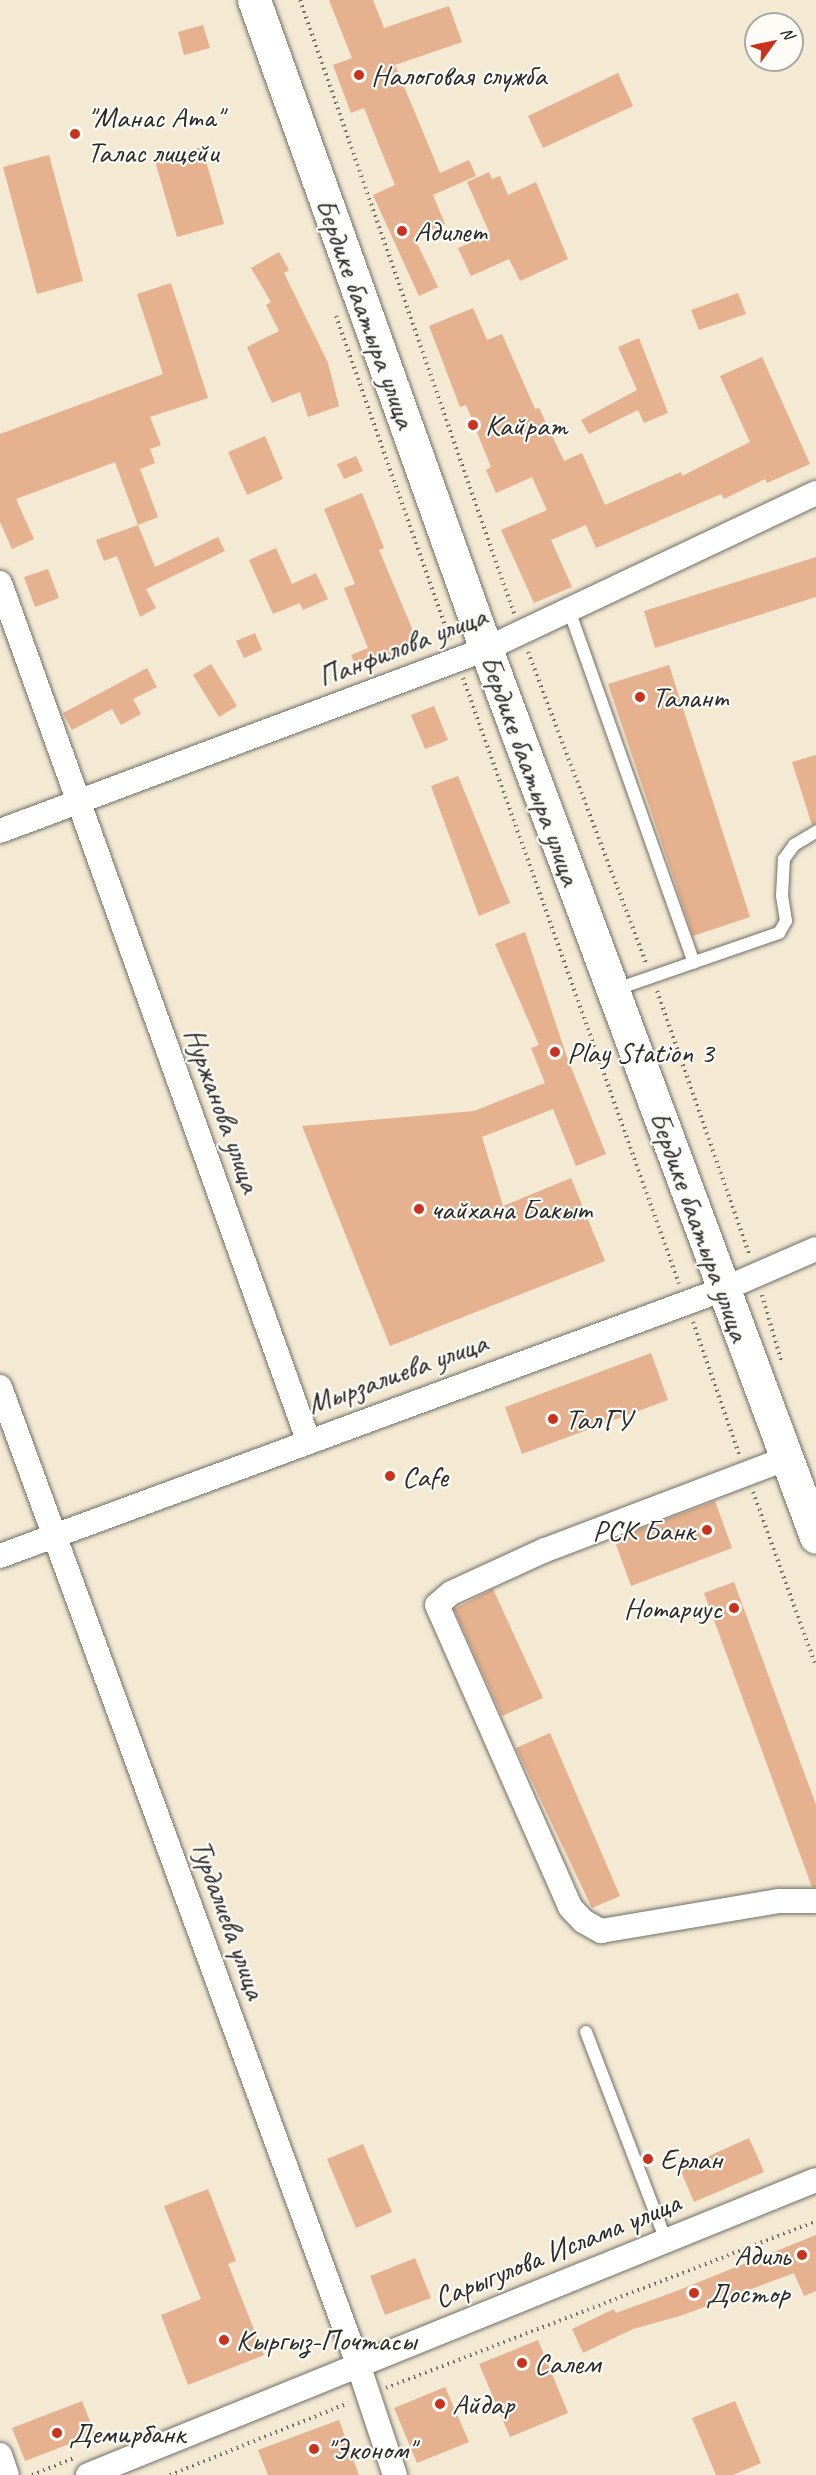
<!DOCTYPE html>
<meta charset="utf-8">
<style>
body{margin:0}
#map{position:relative;width:816px;height:2475px;overflow:hidden;background:#f4ead4;font-family:Caveat,sans-serif}
div>[style]{position:absolute}
[style*='--x']{left:calc(var(--x)*1px);top:calc(var(--y)*1px);width:calc(var(--w)*1px);rotate:calc(var(--a)*1deg)}
.building>*{inset:0;background:#e5b18e}
.path>*{height:4px;margin-top:-2px;transform-origin:0;background:repeating-linear-gradient(90deg,#716e66 0 1.5px,transparent 0 6px)}
.roads{filter:drop-shadow(0 0 2px #716e66) drop-shadow(0 0 2px #716e66)}
.lane>*{height:12px;margin:-6px;padding:0 6px;transform-origin:6px;border-radius:6px;background:#fff}
.street>*{height:24px;margin:-12px;padding:0 12px;transform-origin:12px;border-radius:12px;background:#fff}
.secondary>*{height:33px;margin:-16.5px;padding:0 16.5px;transform-origin:16.5px;border-radius:16.5px;background:#fff}
.dots>*{width:16px;height:16px;translate:-50% -50%;box-sizing:border-box;border:3px solid #fdfcf7;border-radius:50%}
span{translate:-50% -50%;white-space:nowrap;text-align:center;line-height:1.15;-webkit-text-stroke:4.5px #fdfcf7;paint-order:stroke}
.poi-label{font-size:30px;color:#2b2b2b}
.left{translate:0 -50%;text-align:left}
.right{translate:-100% -50%;text-align:right}
.street-label{font-size:30px;color:#2b2b2b}
.north{position:absolute;left:744px;top:12px;width:60px;height:60px;box-sizing:border-box;background:#fdfcf7;border:2px solid #a9a8a5;border-radius:50%;rotate:57deg;font-size:16px;font-weight:700;line-height:24px;text-align:center;color:#2b2b2b}
.north::after{content:'';display:block;margin:auto;width:21px;height:27px;background:#c8321e;clip-path:polygon(50% 0,100% 100%,50% 72%,0 100%)}
</style>
<div id="map">
<div class="building">
<div style="clip-path:polygon(329px 0,373px 0,384px 28px,449px 6px,462px 42px,395px 65px,440px 173px,469px 160px,476px 176px,433px 195px,445px 224px,414px 237px,438px 287px,419px 296px,373px 195px,395px 185px,364px 108px,351px 113px,333px 65px,352px 58px)"></div>
<div style="clip-path:polygon(203px 25px,210px 48px,184px 55px,178px 32px)"></div>
<div style="clip-path:polygon(618px 73px,633px 106px,543px 148px,528px 116px)"></div>
<div style="clip-path:polygon(202px 147px,224px 224px,177px 237px,155px 161px)"></div>
<div style="clip-path:polygon(49px 155px,83px 281px,37px 294px,3px 167px)"></div>
<div style="clip-path:polygon(489px 172px,492px 179px,500px 176px,508px 195px,536px 182px,568px 259px,520px 281px,509px 259px,471px 276px,458px 248px,490px 234px,467px 182px)"></div>
<div style="clip-path:polygon(279px 252px,289px 270px,284px 273px,328px 363px,339px 406px,308px 417px,300px 392px,272px 403px,247px 347px,279px 331px,266px 305px,271px 302px,251px 268px)"></div>
<div style="clip-path:polygon(171px 283px,208px 398px,150px 417px,161px 445px,150px 449px,155px 463px,140px 469px,158px 517px,138px 525px,115px 462px,16px 499px,34px 539px,12px 549px,0 522px,0 434px,163px 374px,137px 294px)"></div>
<div style="clip-path:polygon(738px 293px,746px 314px,699px 330px,691px 310px)"></div>
<div style="clip-path:polygon(473px 308px,487px 340px,502px 334px,535px 409px,539px 408px,564px 461px,582px 453px,605px 505px,681px 472px,682px 476px,750px 442px,720px 376px,762px 357px,810px 464px,767px 483px,765px 479px,724px 499px,721px 494px,596px 548px,586px 525px,551px 540px,572px 587px,534px 603px,501px 530px,547px 510px,532px 477px,496px 493px,486px 470px,491px 467px,466px 405px,460px 407px,429px 326px)"></div>
<div style="clip-path:polygon(639px 338px,668px 413px,644px 423px,638px 410px,589px 434px,581px 420px,637px 390px,618px 347px)"></div>
<div style="clip-path:polygon(265px 436px,283px 479px,247px 495px,228px 452px)"></div>
<div style="clip-path:polygon(356px 456px,363px 471px,344px 479px,337px 464px)"></div>
<div style="clip-path:polygon(362px 493px,384px 548px,379px 550px,419px 645px,357px 670px,351px 655px,368px 648px,344px 588px,355px 584px,324px 509px)"></div>
<div style="clip-path:polygon(138px 525px,155px 567px,218px 537px,225px 551px,146px 589px,156px 608px,140px 617px,117px 556px,104px 561px,96px 540px)"></div>
<div style="clip-path:polygon(276px 548px,292px 584px,316px 573px,328px 599px,303px 610px,300px 603px,273px 614px,249px 560px)"></div>
<div style="clip-path:polygon(816px 557px,816px 597px,655px 648px,644px 611px)"></div>
<div style="clip-path:polygon(48px 569px,59px 598px,35px 607px,24px 577px)"></div>
<div style="clip-path:polygon(255px 633px,262px 650px,244px 658px,236px 641px)"></div>
<div style="clip-path:polygon(211px 664px,237px 706px,219px 717px,193px 675px)"></div>
<div style="clip-path:polygon(669px 665px,750px 917px,693px 936px,608px 684px)"></div>
<div style="clip-path:polygon(147px 668px,157px 687px,133px 699px,141px 714px,121px 725px,112px 709px,72px 730px,63px 713px)"></div>
<div style="clip-path:polygon(434px 706px,448px 740px,425px 749px,411px 715px)"></div>
<div style="clip-path:polygon(816px 755px,816px 824px,812px 825px,792px 762px)"></div>
<div style="clip-path:polygon(458px 776px,510px 903px,479px 916px,431px 786px)"></div>
<div style="clip-path:polygon(525px 932px,568px 1060px,606px 1154px,576px 1166px,553px 1109px,482px 1137px,503px 1206px,571px 1178px,605px 1261px,390px 1346px,302px 1126px,474px 1111px,545px 1083px,531px 1048px,539px 1045px,495px 944px)"></div>
<div style="clip-path:polygon(651px 1353px,668px 1400px,522px 1454px,505px 1407px)"></div>
<div style="clip-path:polygon(715px 1501px,732px 1548px,631px 1586px,614px 1539px)"></div>
<div style="clip-path:polygon(734px 1582px,816px 1805px,816px 1887px,812px 1887px,704px 1593px)"></div>
<div style="clip-path:polygon(493px 1589px,543px 1698px,502px 1716px,454px 1609px)"></div>
<div style="clip-path:polygon(550px 1733px,620px 1896px,592px 1908px,516px 1748px)"></div>
<div style="clip-path:polygon(749px 2138px,764px 2172px,694px 2202px,680px 2169px)"></div>
<div style="clip-path:polygon(363px 2144px,392px 2212px,356px 2228px,327px 2159px)"></div>
<div style="clip-path:polygon(208px 2189px,236px 2261px,228px 2264px,264px 2355px,188px 2385px,161px 2315px,201px 2299px,164px 2206px)"></div>
<div style="clip-path:polygon(816px 2235px,816px 2291px,804px 2296px,794px 2273px,683px 2315px,633px 2329px,583px 2353px,572px 2329px,614px 2309px,616px 2313px,674px 2292px)"></div>
<div style="clip-path:polygon(415px 2258px,431px 2298px,385px 2315px,370px 2276px)"></div>
<div style="clip-path:polygon(538px 2340px,568px 2413px,510px 2437px,479px 2364px)"></div>
<div style="clip-path:polygon(445px 2387px,469px 2442px,417px 2463px,394px 2408px)"></div>
<div style="clip-path:polygon(82px 2401px,95px 2434px,25px 2461px,12px 2428px)"></div>
<div style="clip-path:polygon(735px 2401px,761px 2463px,733px 2475px,716px 2475px,692px 2418px)"></div>
<div style="clip-path:polygon(339px 2420px,359px 2475px,268px 2475px,258px 2450px)"></div>
</div>
<div class="path">
<div style="--x:300;--y:0;--w:650;--a:70.78"></div>
<div style="--x:336;--y:316;--w:343;--a:70.6"></div>
<div style="--x:528;--y:652;--w:335;--a:69.2"></div>
<div style="--x:463;--y:678;--w:643;--a:70.38"></div>
<div style="--x:657;--y:991;--w:281;--a:70.7"></div>
<div style="--x:762;--y:1295;--w:68;--a:73.7"></div>
<div style="--x:693;--y:1322;--w:140;--a:70.8"></div>
<div style="--x:753;--y:1492;--w:185;--a:70.1"></div>
<div style="--x:386;--y:2388;--w:461;--a:-21.2"></div>
<div style="--x:32;--y:2475;--w:45;--a:-22"></div>
<div style="--x:170;--y:2475;--w:192;--a:-22"></div>
</div>
<div class="roads">
<div class="lane">
<div style="--x:569;--y:610;--w:374;--a:70.5"></div>
<div style="--x:614;--y:990;--w:175;--a:-19.1"></div>
<div style="--x:779;--y:933;--w:14;--a:-60"></div>
<div style="--x:786;--y:921;--w:25;--a:-99"></div>
<div style="--x:782;--y:896;--w:37;--a:-87"></div>
<div style="--x:784;--y:859;--w:17;--a:-54"></div>
<div style="--x:794;--y:845;--w:26;--a:-31"></div>
<div style="--x:586;--y:2032;--w:223;--a:69"></div>
</div>
<div class="street">
<div style="--x:0;--y:583;--w:911;--a:70.23"></div>
<div style="--x:0;--y:831;--w:519;--a:-20.53"></div>
<div style="--x:486;--y:649;--w:365;--a:-25.3"></div>
<div style="--x:0;--y:1387;--w:1041;--a:69.88"></div>
<div style="--x:358;--y:2364;--w:117;--a:71.6"></div>
<div style="--x:785;--y:1459;--w:257;--a:159.2"></div>
<div style="--x:545;--y:1550;--w:103;--a:155.4"></div>
<div style="--x:451;--y:1593;--w:18;--a:139"></div>
<div style="--x:437;--y:1605;--w:330;--a:66.2"></div>
<div style="--x:570;--y:1907;--w:19;--a:47"></div>
<div style="--x:583;--y:1921;--w:21;--a:29"></div>
<div style="--x:601;--y:1931;--w:181;--a:-9.6"></div>
<div style="--x:779;--y:1901;--w:37;--a:0"></div>
<div style="--x:0;--y:1556;--w:772;--a:-20.24"></div>
<div style="--x:724;--y:1289;--w:100;--a:-23.5"></div>
<div style="--x:0;--y:2455;--w:21;--a:71"></div>
<div style="--x:88;--y:2475;--w:785;--a:-22.06"></div>
</div>
<div class="secondary">
<div style="--x:254;--y:0;--w:689;--a:70.33"></div>
<div style="--x:486;--y:649;--w:947;--a:69.61"></div>
</div>
</div>
<div class="dots">
<div style="left:359px;top:75px;background:#c8321e"></div>
<div style="left:75px;top:134px;background:#c8321e"></div>
<div style="left:402px;top:231px;background:#c8321e"></div>
<div style="left:473px;top:425px;background:#c8321e"></div>
<div style="left:640px;top:697px;background:#c8321e"></div>
<div style="left:555px;top:1052px;background:#c8321e"></div>
<div style="left:419px;top:1209px;background:#c8321e"></div>
<div style="left:553px;top:1419px;background:#c8321e"></div>
<div style="left:390px;top:1476px;background:#c8321e"></div>
<div style="left:707px;top:1530px;background:#c8321e"></div>
<div style="left:734px;top:1608px;background:#c8321e"></div>
<div style="left:648px;top:2159px;background:#c8321e"></div>
<div style="left:802px;top:2255px;background:#c8321e"></div>
<div style="left:694px;top:2293px;background:#c8321e"></div>
<div style="left:224px;top:2340px;background:#c8321e"></div>
<div style="left:522px;top:2363px;background:#c8321e"></div>
<div style="left:440px;top:2404px;background:#c8321e"></div>
<div style="left:57px;top:2433px;background:#c8321e"></div>
<div style="left:314px;top:2449px;background:#c8321e"></div>
</div>
<div class="poi-label">
<span class="left" style="left:371px;top:75px">Налоговая служба</span>
<span class="left" style="left:87px;top:134px">"Манас Ата"<br>Талас лицейи</span>
<span class="left" style="left:414px;top:231px">Адилет</span>
<span class="left" style="left:485px;top:425px">Кайрат</span>
<span class="left" style="left:652px;top:697px">Талант</span>
<span class="left" style="left:567px;top:1052px">Play Station 3</span>
<span class="left" style="left:431px;top:1209px">чайхана Бакыт</span>
<span class="left" style="left:565px;top:1419px">ТалГУ</span>
<span class="left" style="left:402px;top:1476px">Cafe</span>
<span class="right" style="left:695px;top:1530px">РСК Банк</span>
<span class="right" style="left:722px;top:1608px">Нотариус</span>
<span class="left" style="left:660px;top:2159px">Ерлан</span>
<span class="right" style="left:790px;top:2255px">Адиль</span>
<span class="left" style="left:706px;top:2293px">Достор</span>
<span class="left" style="left:236px;top:2340px">Кыргыз-Почтасы</span>
<span class="left" style="left:534px;top:2363px">Салем</span>
<span class="left" style="left:452px;top:2404px">Айдар</span>
<span class="left" style="left:69px;top:2433px">Демирбанк</span>
<span class="left" style="left:326px;top:2449px">"Эконом"</span>
</div>
<div class="street-label">
<span style="left:366px;top:313px;rotate:70deg">Бердике баатыра улица</span>
<span style="left:402px;top:646px;rotate:-21deg">Панфилова улица</span>
<span style="left:531px;top:770px;rotate:70deg">Бердике баатыра улица</span>
<span style="left:223px;top:1110px;rotate:70deg">Нуржанова улица</span>
<span style="left:700px;top:1226px;rotate:70deg">Бердике баатыра улица</span>
<span style="left:397px;top:1373px;rotate:-20deg">Мырзалиева улица</span>
<span style="left:229px;top:1919px;rotate:70deg">Турдалиева улица</span>
<span style="left:557px;top:2250px;rotate:-22deg">Сарыгулова Ислама улица</span>
</div>
<div class="north">N</div>
</div>
